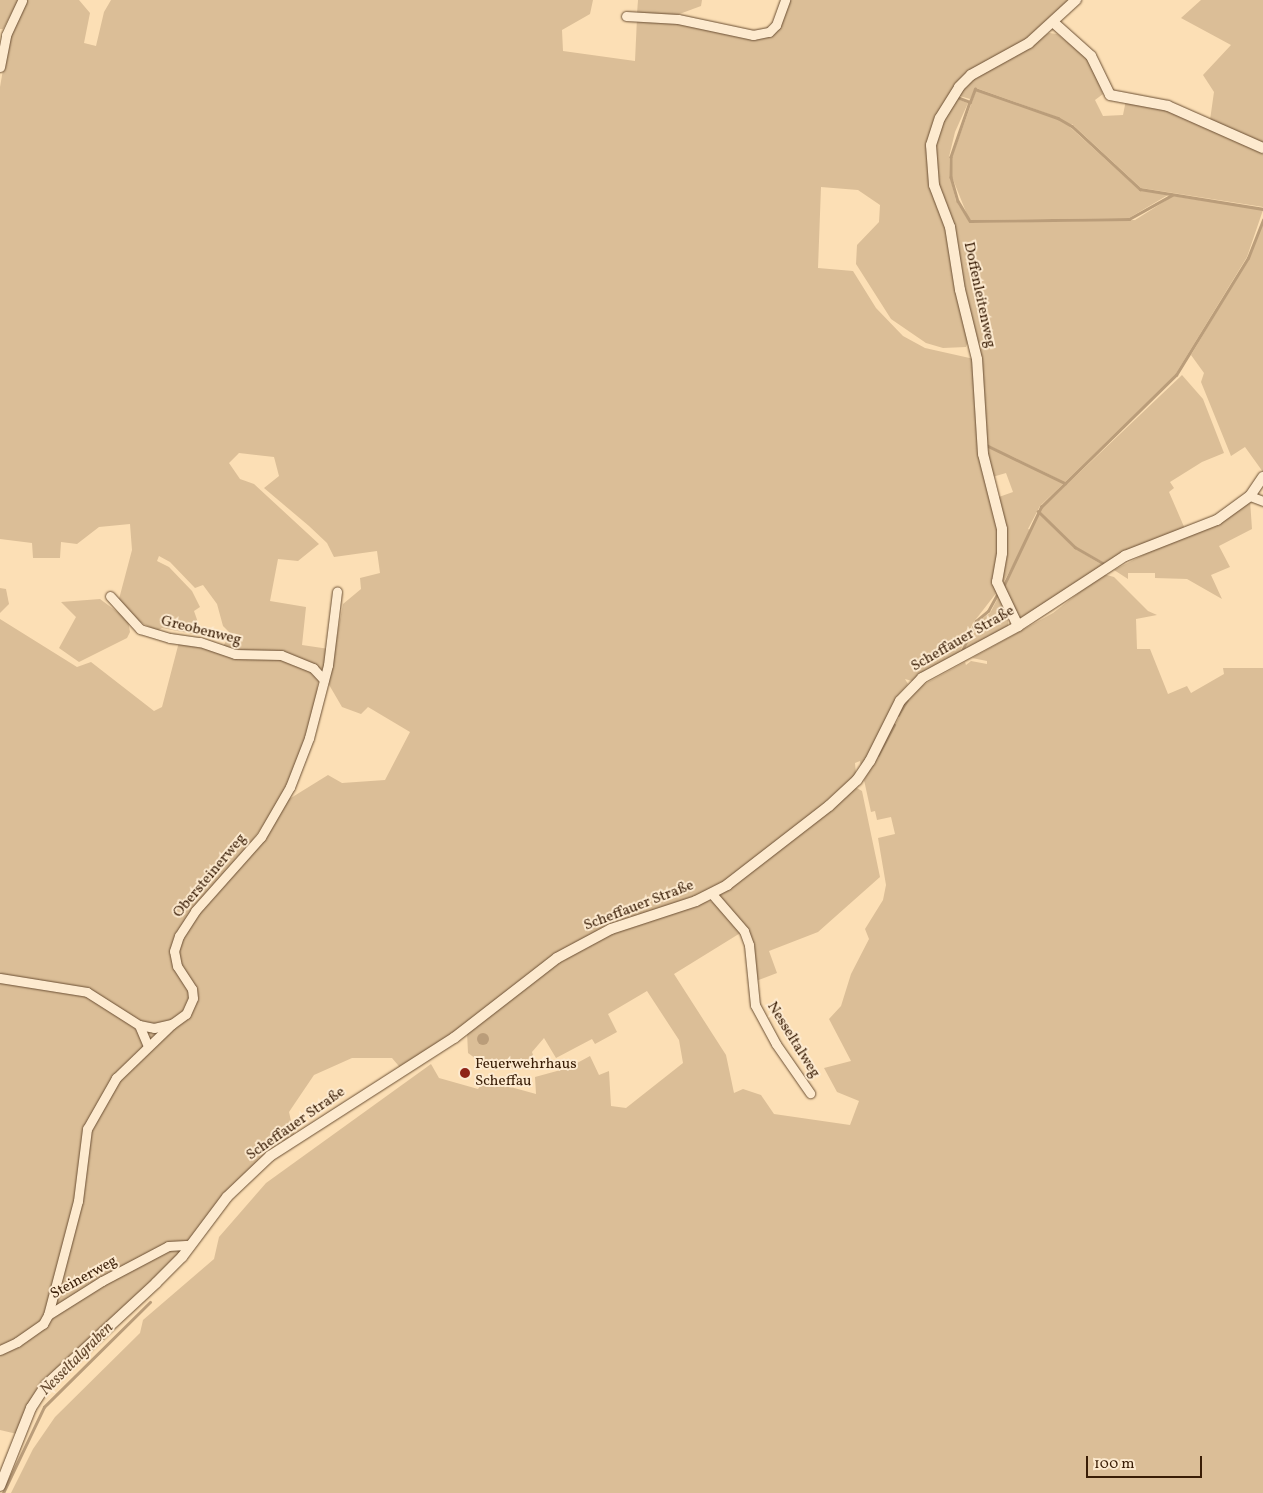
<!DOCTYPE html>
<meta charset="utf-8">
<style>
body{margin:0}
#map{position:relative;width:1263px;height:1493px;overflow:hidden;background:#fcdfb5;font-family:Vollkorn,serif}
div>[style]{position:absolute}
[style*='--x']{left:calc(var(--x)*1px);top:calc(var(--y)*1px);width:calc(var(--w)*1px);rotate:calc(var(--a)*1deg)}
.green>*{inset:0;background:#dbbe97}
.water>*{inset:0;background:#ba9d7a}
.round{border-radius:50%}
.stream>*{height:2.5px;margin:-1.25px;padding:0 1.25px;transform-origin:1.25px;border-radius:1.25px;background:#ba9d7a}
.roads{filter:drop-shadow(0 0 1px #6a4e32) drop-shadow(0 0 1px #6a4e32)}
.minor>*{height:9px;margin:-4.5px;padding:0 4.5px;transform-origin:4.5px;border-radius:4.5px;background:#fdeacf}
.tertiary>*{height:10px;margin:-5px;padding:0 5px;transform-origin:5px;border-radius:5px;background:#fdeacf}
.dots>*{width:14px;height:14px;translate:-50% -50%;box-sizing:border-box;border:2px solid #fdeacf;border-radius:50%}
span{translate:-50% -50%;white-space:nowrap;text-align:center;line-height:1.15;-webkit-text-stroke:4px #fdeacf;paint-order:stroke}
.street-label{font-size:15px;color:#391d06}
.poi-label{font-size:15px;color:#391d06}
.left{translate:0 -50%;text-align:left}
.water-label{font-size:16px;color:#664a2f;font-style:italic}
.scale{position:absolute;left:1086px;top:1456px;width:116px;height:22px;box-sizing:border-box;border:2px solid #391d06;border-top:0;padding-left:6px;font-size:15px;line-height:18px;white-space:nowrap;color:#391d06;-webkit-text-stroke:4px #fdeacf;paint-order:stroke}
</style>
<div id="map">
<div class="green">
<div style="clip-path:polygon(0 0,19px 0,3px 29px,0 29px)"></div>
<div style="clip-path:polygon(25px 0,79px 0,90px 13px,84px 43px,96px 46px,104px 12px,111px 0,593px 0,590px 14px,562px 30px,563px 51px,635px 61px,637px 18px,675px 21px,752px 37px,777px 30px,789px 0,1072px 0,1043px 29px,1013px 51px,967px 75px,939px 112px,932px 128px,928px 167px,936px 202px,951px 238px,969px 338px,966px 347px,943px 348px,926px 343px,891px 319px,856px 264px,857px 245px,879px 222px,880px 205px,858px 190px,821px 187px,818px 268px,853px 271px,876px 308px,903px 336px,925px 348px,974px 359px,980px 455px,997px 515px,1000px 552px,994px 582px,997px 592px,973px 623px,959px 654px,912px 681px,905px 679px,908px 684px,897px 696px,861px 768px,860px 761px,855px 763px,856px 774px,792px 832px,710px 891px,623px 920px,567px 947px,403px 1071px,392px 1058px,352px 1058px,314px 1075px,289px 1112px,295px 1138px,251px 1170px,182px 1255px,40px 1384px,27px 1406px,17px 1434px,0 1430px,0 1354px,16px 1346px,13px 1340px,0 1346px,0 981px,64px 989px,85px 995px,135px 1028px,139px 1022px,84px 988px,0 974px,0 619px,77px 667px,91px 662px,154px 711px,162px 707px,179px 642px,198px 644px,234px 656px,283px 658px,299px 663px,318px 679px,316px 705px,304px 746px,277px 806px,236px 863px,186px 918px,170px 950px,179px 948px,188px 925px,237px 870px,286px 801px,328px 775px,342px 783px,385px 780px,410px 732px,368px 707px,361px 714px,342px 707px,328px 683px,343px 604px,361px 589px,360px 578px,380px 573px,377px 551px,334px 557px,327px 543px,309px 526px,264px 488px,279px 476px,274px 457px,239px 453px,229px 463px,240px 479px,254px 484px,319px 544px,298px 561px,278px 559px,270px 601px,306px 607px,302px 645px,329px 649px,325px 668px,319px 669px,287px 654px,237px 652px,223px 646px,231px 634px,223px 626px,217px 604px,203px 585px,195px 588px,170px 562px,159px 556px,157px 561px,169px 567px,192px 591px,200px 607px,194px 611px,201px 631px,198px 635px,162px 628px,157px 631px,129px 616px,120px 606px,119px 599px,132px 550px,130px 524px,99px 527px,77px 544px,61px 542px,60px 558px,33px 558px,32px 543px,0 539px,0 87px,8px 41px)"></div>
<div style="clip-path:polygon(638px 0,702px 0,701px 6px,674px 16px,637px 14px)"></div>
<div style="clip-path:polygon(1201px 0,1263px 0,1263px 146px,1210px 120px,1214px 92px,1203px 75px,1231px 45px,1181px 18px)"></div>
<div style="clip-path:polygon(1049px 33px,1057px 34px,1089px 59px,1103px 94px,1095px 100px,1103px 116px,1123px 115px,1126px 100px,1170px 110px,1263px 151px,1263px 207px,1141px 188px,1072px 124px,1070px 127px,1139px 190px,1168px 195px,1129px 218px,971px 220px,968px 217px,952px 177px,952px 157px,976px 91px,1060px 118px,976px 88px,970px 99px,956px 95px,972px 78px)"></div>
<div style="clip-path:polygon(954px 98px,968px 103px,955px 132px,949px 157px,950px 177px,956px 201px,970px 223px,1135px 220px,1173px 196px,1263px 210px,1247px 257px,1175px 375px,1065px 482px,1009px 455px,1064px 483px,1040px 506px,1028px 529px,1031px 530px,1038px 513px,1074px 548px,1104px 566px,1021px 619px,1002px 591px,1027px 539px,1001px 587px,996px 498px,1013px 492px,1006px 473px,989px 478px,984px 446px,1000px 451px,984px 443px,982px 367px,933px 168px,937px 129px)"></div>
<div style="clip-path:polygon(1263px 223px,1263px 472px,1245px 447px,1231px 456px,1201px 382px,1204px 373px,1191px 355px,1249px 258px)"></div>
<div style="clip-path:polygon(1182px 375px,1203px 399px,1224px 453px,1202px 462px,1170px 482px,1174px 488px,1169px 492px,1185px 529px,1106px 564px,1076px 547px,1039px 511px)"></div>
<div style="clip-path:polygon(1250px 500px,1252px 529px,1219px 546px,1230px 567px,1211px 575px,1222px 599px,1187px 579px,1155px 578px,1155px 573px,1128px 573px,1128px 579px,1114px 570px)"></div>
<div style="clip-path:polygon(1103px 574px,1114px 577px,1148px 611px,1157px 615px,1136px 619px,1137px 649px,1150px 649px,1168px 694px,1187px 686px,1191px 693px,1224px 674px,1223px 668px,1263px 668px,1263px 1493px,11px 1493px,33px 1449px,55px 1417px,140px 1333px,143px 1320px,214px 1259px,219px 1237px,266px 1183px,431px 1064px,439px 1078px,478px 1089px,485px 1080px,536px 1094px,535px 1077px,568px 1068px,590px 1056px,599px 1075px,609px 1071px,611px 1106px,626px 1108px,683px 1063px,679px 1040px,647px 991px,608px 1014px,617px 1032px,595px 1044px,592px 1039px,556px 1058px,544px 1038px,532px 1052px,538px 1070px,501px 1066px,479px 1061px,468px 1053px,467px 1032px,562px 960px,615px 931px,707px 901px,714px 902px,742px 932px,674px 974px,726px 1055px,734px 1093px,743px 1089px,761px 1095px,774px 1114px,850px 1125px,859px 1101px,837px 1092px,824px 1068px,851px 1061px,829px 1019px,841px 1006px,851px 974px,869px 939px,865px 929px,883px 900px,886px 885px,878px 838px,895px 834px,891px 817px,877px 820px,875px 811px,871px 812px,864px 780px,910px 698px,923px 685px,965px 662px,966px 665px,971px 661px,987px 664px,987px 661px,972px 658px,1053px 613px)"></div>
<div style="clip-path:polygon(0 588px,6px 589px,9px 604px,0 613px)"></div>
<div style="clip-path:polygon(999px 596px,1008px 613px,1008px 627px,964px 652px,977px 622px,990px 613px)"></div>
<div style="clip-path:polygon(100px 599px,128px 620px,130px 632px,127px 638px,79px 662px,59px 648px,76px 617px,61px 602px)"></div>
<div style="clip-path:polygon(855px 787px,862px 791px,880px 877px,818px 932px,769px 951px,777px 973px,753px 982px,751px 944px,720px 897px,721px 893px)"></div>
</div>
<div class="water">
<div class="round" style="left:477px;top:1033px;width:12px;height:12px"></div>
</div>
<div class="stream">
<div style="--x:957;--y:97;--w:14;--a:21"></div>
<div style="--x:970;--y:102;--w:14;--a:-69"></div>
<div style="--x:975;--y:89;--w:88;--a:19.3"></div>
<div style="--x:1058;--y:118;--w:16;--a:30"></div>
<div style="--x:1072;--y:126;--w:93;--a:42.8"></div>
<div style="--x:1140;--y:189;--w:125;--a:9.2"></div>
<div style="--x:970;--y:102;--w:58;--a:109.1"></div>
<div style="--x:951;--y:157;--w:20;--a:90"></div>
<div style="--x:951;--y:177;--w:25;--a:74"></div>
<div style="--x:958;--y:201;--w:23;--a:59"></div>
<div style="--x:970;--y:221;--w:159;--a:-0.7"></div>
<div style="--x:1129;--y:219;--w:49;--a:-29.2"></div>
<div style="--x:986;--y:445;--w:88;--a:25.7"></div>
<div style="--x:1038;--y:511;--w:52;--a:44.2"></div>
<div style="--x:1075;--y:547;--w:34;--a:30"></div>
<div style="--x:1003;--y:587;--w:89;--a:-64.6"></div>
<div style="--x:1041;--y:507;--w:189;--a:-44.4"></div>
<div style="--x:1176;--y:375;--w:137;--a:-58.4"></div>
<div style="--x:1248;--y:258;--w:41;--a:-68.5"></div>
<div style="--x:961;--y:653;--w:35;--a:-65"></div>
<div style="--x:976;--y:621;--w:16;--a:-40"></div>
<div style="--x:988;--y:611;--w:21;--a:-61"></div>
<div style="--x:898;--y:715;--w:17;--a:-59"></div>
<div style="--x:878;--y:755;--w:34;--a:-62"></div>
<div style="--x:3;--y:1493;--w:95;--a:-64.5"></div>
<div style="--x:44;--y:1407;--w:149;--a:-44.7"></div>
</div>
<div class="roads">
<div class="minor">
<div style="--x:626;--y:16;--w:52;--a:3.3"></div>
<div style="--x:678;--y:19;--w:77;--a:12"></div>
<div style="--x:753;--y:35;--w:16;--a:-11"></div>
<div style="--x:769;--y:32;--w:10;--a:-45"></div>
<div style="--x:776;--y:25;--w:27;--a:-70"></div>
<div style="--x:0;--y:67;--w:33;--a:-79"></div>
<div style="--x:6;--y:35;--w:38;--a:-65"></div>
<div style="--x:1250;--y:496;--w:14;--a:21"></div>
<div style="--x:110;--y:596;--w:45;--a:47.7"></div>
<div style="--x:140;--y:629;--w:31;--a:17"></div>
<div style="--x:170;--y:638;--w:30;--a:8"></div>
<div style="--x:200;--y:642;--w:37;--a:19"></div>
<div style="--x:235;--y:654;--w:46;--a:1.2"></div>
<div style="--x:281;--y:655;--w:35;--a:22"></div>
<div style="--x:313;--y:668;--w:16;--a:47"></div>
<div style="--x:712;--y:894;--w:49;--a:49.1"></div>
<div style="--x:744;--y:931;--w:15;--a:70"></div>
<div style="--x:749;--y:945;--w:60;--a:84.3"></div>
<div style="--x:755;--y:1005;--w:44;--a:61.7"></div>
<div style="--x:776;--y:1044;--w:60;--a:55.2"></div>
<div style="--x:0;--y:978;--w:88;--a:9.1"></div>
<div style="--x:87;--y:992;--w:62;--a:32.4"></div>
<div style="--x:139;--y:1025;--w:15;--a:11"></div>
<div style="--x:154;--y:1028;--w:18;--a:-13"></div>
<div style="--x:172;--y:1024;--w:17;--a:-36"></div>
<div style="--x:186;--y:1014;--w:17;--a:-66"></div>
<div style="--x:193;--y:998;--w:9;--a:-96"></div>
<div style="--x:192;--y:989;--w:27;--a:-123"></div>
<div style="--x:177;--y:966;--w:15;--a:-101"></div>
<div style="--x:174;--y:951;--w:16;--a:-72"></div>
<div style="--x:179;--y:936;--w:30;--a:-57"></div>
<div style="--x:195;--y:911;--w:99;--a:-48.3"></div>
<div style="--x:261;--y:837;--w:58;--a:-59.9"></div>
<div style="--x:290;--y:787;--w:53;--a:-68.8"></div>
<div style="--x:309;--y:738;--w:75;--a:-75.4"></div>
<div style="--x:328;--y:665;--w:74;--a:-83"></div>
<div style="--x:139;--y:1025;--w:23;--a:67"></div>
<div style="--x:48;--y:1315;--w:118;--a:-75.3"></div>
<div style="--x:78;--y:1201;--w:73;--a:-82.9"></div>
<div style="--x:87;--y:1129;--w:59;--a:-60.4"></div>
<div style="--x:116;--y:1078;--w:78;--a:-44"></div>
<div style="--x:0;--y:1350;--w:19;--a:-25"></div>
<div style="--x:17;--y:1342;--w:32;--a:-35"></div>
<div style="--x:43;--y:1324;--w:10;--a:-61"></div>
<div style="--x:48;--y:1315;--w:64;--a:-32.2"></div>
<div style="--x:102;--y:1281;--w:75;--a:-27.9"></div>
<div style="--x:168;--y:1246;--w:22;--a:-3"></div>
</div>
<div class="tertiary">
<div style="--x:1053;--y:22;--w:51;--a:41.8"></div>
<div style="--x:1091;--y:56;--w:43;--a:64"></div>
<div style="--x:1110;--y:95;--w:59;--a:10.7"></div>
<div style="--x:1168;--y:106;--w:104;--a:23.9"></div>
<div style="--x:1018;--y:626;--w:49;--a:-115.5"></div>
<div style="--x:997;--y:582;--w:29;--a:-80"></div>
<div style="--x:1002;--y:553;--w:24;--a:-90"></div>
<div style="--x:1002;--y:529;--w:77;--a:-104.2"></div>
<div style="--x:983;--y:454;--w:95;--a:-93.6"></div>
<div style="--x:977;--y:359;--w:71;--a:-103.8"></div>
<div style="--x:960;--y:290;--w:64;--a:-99"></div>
<div style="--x:950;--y:227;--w:45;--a:-110.9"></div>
<div style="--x:934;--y:185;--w:40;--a:-94.3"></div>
<div style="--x:931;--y:145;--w:28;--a:-72"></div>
<div style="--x:940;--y:118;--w:36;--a:-58"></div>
<div style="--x:959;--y:87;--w:17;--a:-45"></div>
<div style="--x:971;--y:75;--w:66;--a:-28.9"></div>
<div style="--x:1029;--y:43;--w:64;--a:-42.5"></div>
<div style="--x:0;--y:1486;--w:84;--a:-68.3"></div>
<div style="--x:31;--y:1408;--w:27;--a:-57"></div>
<div style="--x:46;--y:1385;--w:150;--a:-42.8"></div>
<div style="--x:156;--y:1283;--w:37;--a:-45"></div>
<div style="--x:182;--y:1257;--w:75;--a:-53.1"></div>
<div style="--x:227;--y:1197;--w:59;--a:-43.6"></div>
<div style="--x:270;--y:1156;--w:219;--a:-32.7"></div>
<div style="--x:454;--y:1038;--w:130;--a:-37.8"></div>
<div style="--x:557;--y:958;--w:61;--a:-28.2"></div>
<div style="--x:611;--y:929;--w:89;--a:-18.2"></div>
<div style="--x:696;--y:901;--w:35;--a:-27"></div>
<div style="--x:727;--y:885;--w:129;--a:-37.8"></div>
<div style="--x:829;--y:806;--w:38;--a:-43"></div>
<div style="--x:857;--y:780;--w:23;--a:-56"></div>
<div style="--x:870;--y:761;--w:67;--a:-63.4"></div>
<div style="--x:900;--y:701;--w:32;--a:-46"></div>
<div style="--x:922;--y:678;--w:109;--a:-28.4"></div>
<div style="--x:1018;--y:626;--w:128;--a:-33.2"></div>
<div style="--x:1125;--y:556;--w:99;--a:-21.4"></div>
<div style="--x:1217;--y:520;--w:41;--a:-36"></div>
<div style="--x:1250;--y:496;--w:23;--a:-56"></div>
</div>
</div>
<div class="dots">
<div style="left:465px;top:1073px;background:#8f2418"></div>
</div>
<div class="street-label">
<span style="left:979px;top:295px;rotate:78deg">Doffenleitenweg</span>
<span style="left:201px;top:631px;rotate:14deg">Greobenweg</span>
<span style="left:963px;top:639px;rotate:-30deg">Scheffauer Straße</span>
<span style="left:210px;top:876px;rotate:-50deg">Obersteinerweg</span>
<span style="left:639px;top:906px;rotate:-21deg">Scheffauer Straße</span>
<span style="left:793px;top:1040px;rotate:58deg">Nesseltalweg</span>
<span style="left:296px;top:1124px;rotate:-35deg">Scheffauer Straße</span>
<span style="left:84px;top:1278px;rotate:-29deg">Steinerweg</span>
</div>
<div class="poi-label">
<span class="left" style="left:475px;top:1073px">Feuerwehrhaus<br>Scheffau</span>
</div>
<div class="water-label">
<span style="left:77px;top:1359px;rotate:-45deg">Nesseltalgraben</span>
</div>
<div class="scale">100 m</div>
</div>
